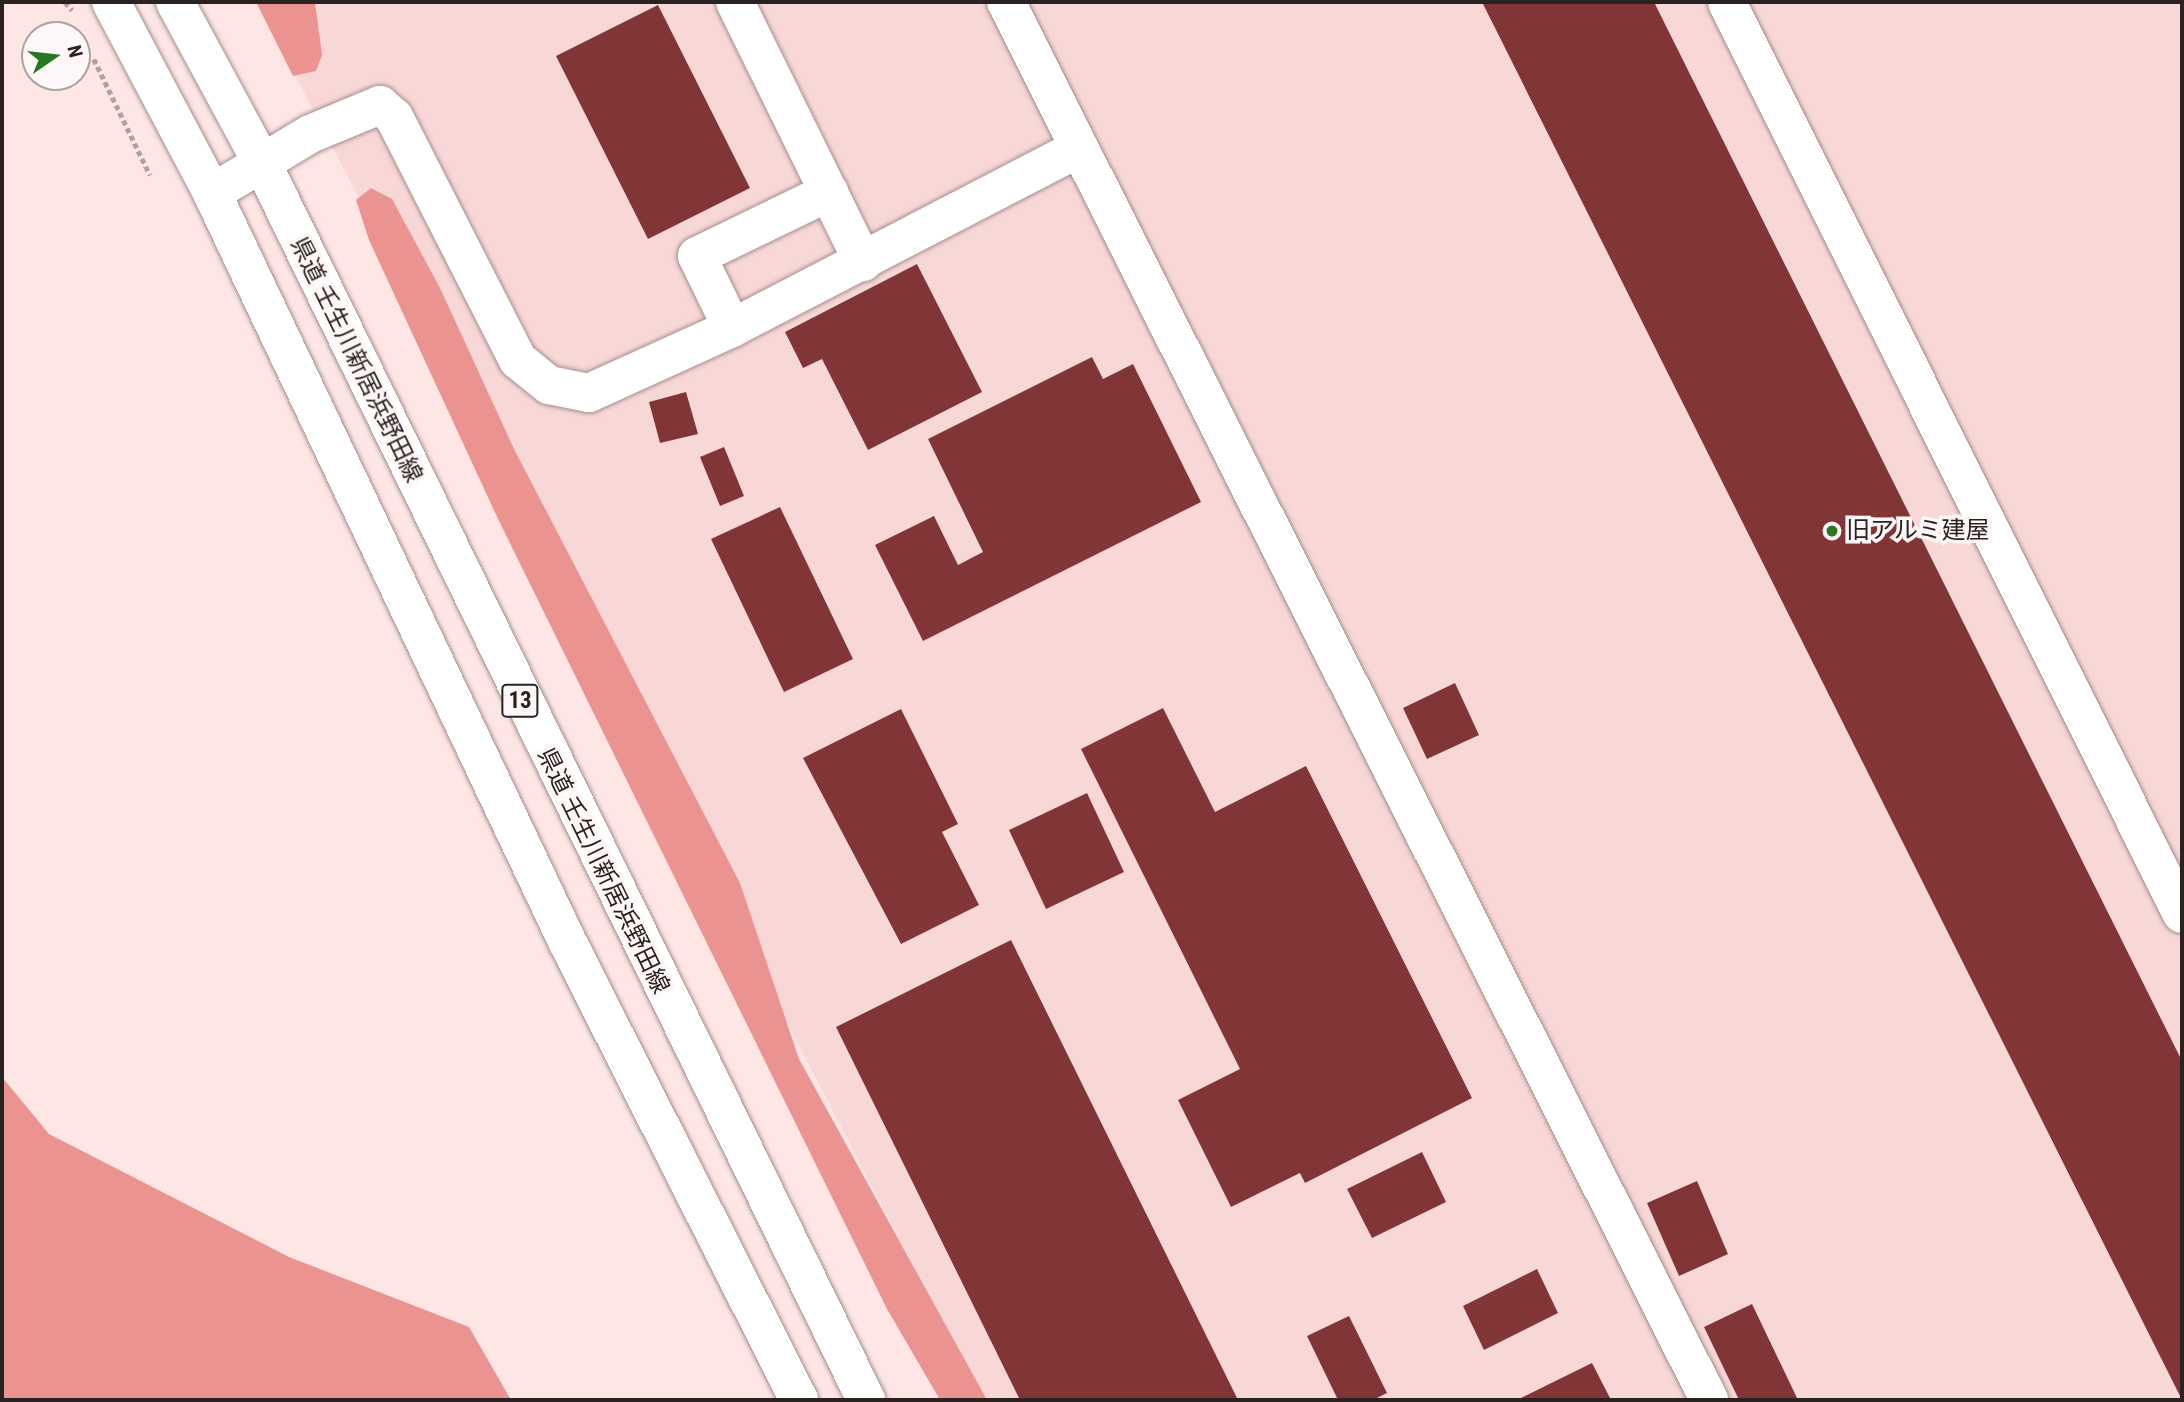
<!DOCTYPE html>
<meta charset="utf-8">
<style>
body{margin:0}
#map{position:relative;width:2184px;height:1402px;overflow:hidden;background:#fde6e4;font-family:"Roboto Condensed","Noto Sans JP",sans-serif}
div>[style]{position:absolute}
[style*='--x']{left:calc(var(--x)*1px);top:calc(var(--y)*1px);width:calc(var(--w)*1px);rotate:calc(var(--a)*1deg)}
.built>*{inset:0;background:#f8d8d6}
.forest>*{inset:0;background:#ea9391}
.building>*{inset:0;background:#813536}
.path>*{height:4.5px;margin-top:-2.25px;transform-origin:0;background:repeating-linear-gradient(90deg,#b2a09f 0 5px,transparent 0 8.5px)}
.roads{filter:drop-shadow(0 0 2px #a48f8e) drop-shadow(0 0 2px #a48f8e)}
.minor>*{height:38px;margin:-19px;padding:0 19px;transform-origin:19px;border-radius:19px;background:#fff}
.major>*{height:38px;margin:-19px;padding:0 19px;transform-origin:19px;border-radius:19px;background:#fff}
.dots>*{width:19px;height:19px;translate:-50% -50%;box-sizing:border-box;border:4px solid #fdf8f7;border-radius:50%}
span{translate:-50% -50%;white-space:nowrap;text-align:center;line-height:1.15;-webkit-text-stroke:7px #fdf8f7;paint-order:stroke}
.shield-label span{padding:2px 5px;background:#fdf8f7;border:2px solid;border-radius:5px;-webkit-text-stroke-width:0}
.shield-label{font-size:23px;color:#2a2221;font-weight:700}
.street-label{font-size:24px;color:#2a2221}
.poi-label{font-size:24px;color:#2a2221}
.left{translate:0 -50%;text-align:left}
.frame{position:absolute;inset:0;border:4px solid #2a2221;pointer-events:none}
.north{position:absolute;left:21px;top:21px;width:70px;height:70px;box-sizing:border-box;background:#fdf8f7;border:2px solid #a9a2a1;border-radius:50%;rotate:76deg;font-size:19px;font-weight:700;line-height:28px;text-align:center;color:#2a2221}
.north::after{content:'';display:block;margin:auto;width:24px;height:32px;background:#287821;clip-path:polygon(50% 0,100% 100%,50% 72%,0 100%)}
</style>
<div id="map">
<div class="built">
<div style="clip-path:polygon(257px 2px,2182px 2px,2182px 1400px,983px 1400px)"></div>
</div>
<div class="forest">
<div style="clip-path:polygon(256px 2px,315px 2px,322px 55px,316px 71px,293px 76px)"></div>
<div style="clip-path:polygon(371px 188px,392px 199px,440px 288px,514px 449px,740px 883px,799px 1059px,987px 1400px,940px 1400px,887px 1309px,499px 521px,369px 240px,356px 200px)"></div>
<div style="clip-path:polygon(2px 1077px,49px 1134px,289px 1257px,469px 1327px,511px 1400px,2px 1400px)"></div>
</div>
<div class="building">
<div style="clip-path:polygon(1482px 2px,1654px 2px,2182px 1061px,2182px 1400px)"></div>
<div style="clip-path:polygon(658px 5px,750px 188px,648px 239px,556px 56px)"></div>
<div style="clip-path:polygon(917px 264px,982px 392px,868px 450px,822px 359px,803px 368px,785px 332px)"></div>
<div style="clip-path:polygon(1092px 357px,1103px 379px,1133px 364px,1201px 502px,923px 641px,875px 545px,934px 516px,958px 565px,983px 552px,928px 439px)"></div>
<div style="clip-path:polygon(686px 392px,698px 434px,660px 443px,649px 402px)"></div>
<div style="clip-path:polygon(724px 447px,744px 496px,720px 506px,700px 457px)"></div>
<div style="clip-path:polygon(780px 507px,853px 659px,784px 692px,711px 539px)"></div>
<div style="clip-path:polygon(1455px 683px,1479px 735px,1427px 759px,1403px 708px)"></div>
<div style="clip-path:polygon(1163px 708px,1215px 812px,1306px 766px,1472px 1098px,1305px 1183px,1300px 1173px,1231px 1207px,1178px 1100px,1240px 1069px,1081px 749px)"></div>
<div style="clip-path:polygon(901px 709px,958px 824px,942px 832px,979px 905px,901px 944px,803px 758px)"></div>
<div style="clip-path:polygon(1087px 793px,1124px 872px,1046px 909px,1009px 830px)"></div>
<div style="clip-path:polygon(1011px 940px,1238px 1400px,1020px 1400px,836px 1027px)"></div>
<div style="clip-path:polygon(1422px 1152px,1446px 1202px,1372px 1238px,1347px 1189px)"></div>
<div style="clip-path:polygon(1697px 1181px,1728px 1254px,1679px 1276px,1647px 1203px)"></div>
<div style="clip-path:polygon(1537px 1269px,1558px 1313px,1484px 1350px,1463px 1306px)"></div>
<div style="clip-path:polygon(1752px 1304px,1798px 1400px,1739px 1400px,1704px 1327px)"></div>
<div style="clip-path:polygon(1349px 1316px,1387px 1393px,1373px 1400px,1338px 1400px,1307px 1336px)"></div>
<div style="clip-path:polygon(1592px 1363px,1611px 1400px,1517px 1400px)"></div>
</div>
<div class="path">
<div style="--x:65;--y:2;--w:11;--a:49"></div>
<div style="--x:94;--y:59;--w:129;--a:64.2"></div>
</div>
<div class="roads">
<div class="minor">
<div style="--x:735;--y:2;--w:290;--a:63.8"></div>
<div style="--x:1006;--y:2;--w:1565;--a:63.3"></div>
<div style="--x:1727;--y:2;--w:1019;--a:63.49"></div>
<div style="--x:212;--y:193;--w:114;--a:-31"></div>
<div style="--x:310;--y:134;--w:76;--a:-22.5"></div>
<div style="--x:380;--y:105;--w:18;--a:41"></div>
<div style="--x:394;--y:117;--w:273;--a:63"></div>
<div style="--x:518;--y:360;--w:40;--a:39"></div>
<div style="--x:549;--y:385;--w:41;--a:11.3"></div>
<div style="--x:589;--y:393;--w:157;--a:-24.4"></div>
<div style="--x:732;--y:328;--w:391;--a:-27.4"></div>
<div style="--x:732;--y:328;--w:80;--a:-115.9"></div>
<div style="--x:697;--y:256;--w:147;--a:-25.9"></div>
</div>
<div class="major">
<div style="--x:111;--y:2;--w:216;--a:62.1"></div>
<div style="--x:212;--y:193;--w:830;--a:64.61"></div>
<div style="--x:568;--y:943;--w:512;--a:63.18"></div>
<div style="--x:175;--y:2;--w:183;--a:61.6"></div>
<div style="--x:262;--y:163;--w:1377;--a:63.97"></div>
</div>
</div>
<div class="dots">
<div style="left:1832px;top:531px;background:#287821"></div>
</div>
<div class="shield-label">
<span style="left:520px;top:701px">13</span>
</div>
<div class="street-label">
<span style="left:356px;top:360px;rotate:64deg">県道 壬生川新居浜野田線</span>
<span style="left:603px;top:871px;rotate:64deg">県道 壬生川新居浜野田線</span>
</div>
<div class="poi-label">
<span class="left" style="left:1846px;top:531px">旧アルミ建屋</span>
</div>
<div class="frame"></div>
<div class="north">N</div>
</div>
